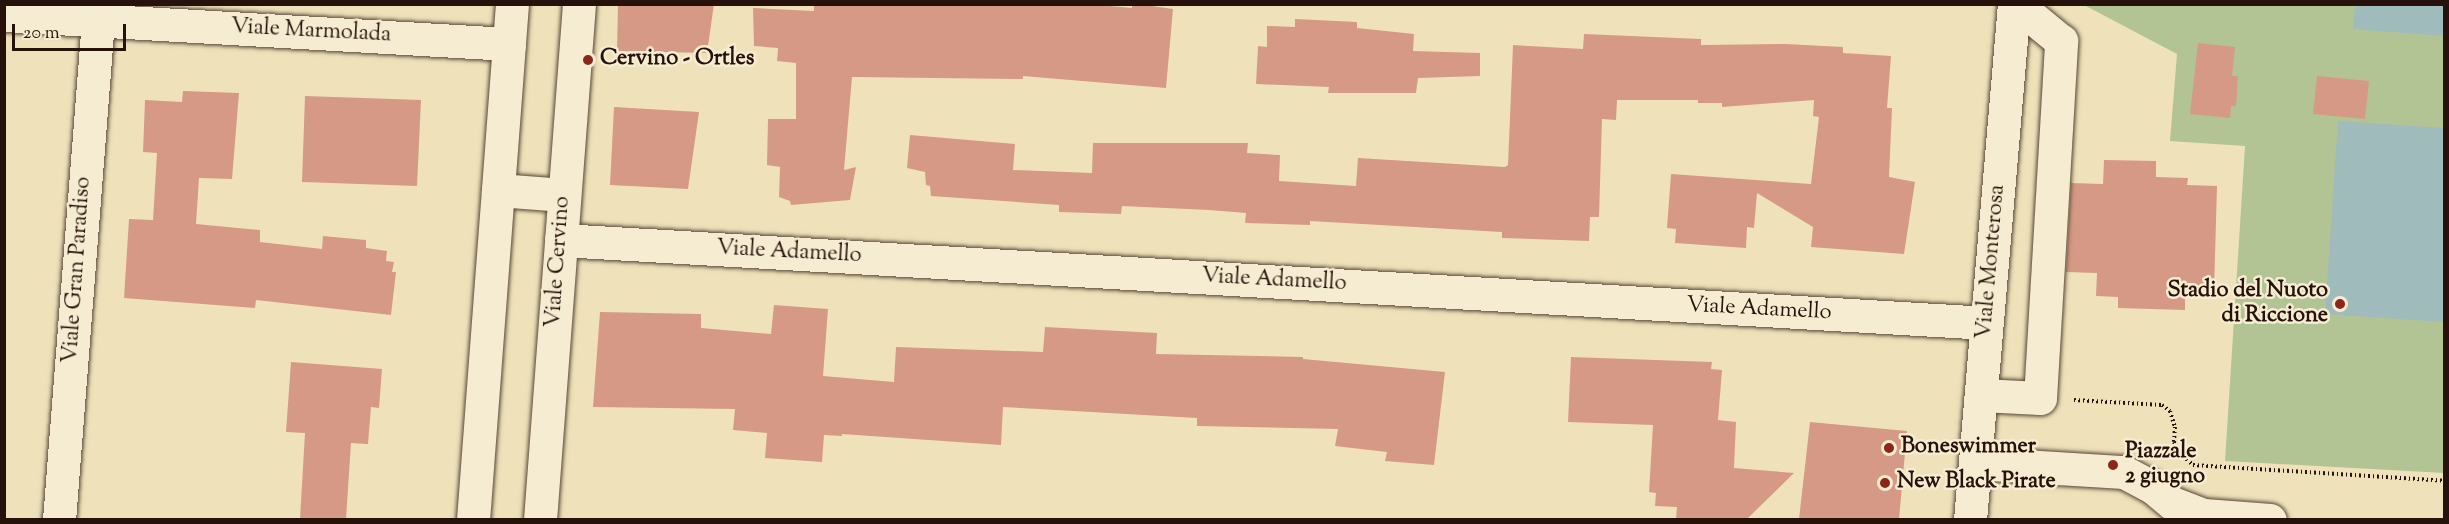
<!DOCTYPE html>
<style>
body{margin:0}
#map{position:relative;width:2449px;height:524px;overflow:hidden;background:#efe2ba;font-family:"Sorts Mill Goudy",serif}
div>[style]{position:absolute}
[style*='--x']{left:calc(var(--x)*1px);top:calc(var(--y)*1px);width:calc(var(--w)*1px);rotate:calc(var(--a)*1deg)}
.green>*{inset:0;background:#b3c494}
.water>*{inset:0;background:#9fbbbb}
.building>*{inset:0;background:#d69985}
.path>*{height:4px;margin-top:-2px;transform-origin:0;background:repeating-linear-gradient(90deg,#26120a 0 1.5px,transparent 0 4.5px)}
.roads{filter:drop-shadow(0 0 2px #584636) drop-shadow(0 0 2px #584636)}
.minor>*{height:33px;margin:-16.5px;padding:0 16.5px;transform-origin:16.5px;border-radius:16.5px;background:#f5ecd2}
.dots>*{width:16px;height:16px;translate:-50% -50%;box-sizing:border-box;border:3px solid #f5ecd2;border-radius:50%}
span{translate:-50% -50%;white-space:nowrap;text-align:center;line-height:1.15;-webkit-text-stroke:5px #f5ecd2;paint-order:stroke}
.street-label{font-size:22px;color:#26120a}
.poi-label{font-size:22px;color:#26120a;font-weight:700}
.left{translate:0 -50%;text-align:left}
.right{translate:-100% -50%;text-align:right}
.frame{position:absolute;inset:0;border:6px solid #26120a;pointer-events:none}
.scale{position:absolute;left:12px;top:24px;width:114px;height:27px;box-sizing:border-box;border:3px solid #26120a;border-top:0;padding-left:8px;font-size:18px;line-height:21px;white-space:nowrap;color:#26120a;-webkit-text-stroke:4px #f5ecd2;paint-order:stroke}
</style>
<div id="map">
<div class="green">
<div style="clip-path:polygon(2084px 5px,2444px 5px,2444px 473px,2225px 461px,2245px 146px,2170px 141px,2177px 54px)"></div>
</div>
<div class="water">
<div style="clip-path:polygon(2355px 5px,2444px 5px,2444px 36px,2353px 29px)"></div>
<div style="clip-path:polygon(2338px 121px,2444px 128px,2444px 322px,2325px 314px)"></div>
</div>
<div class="building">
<div style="clip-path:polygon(618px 4px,714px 4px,707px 53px,617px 51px)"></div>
<div style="clip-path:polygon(814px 4px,1088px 4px,1132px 8px,1132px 4px,1138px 4px,1173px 9px,1166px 88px,1023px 76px,1023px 79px,852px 77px,844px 170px,856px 167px,850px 200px,791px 205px,790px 201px,779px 197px,780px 167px,767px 165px,768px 119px,796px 119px,796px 63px,777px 61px,778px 48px,754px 46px,753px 8px,814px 11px)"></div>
<div style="clip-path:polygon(1295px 19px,1357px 22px,1357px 28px,1414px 34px,1413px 51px,1480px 53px,1480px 76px,1418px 78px,1416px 93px,1328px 93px,1329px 87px,1256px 84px,1258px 46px,1267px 47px,1267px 26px,1295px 27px)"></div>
<div style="clip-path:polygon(1584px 34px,1701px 39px,1701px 45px,1786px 44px,1843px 47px,1843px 53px,1891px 56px,1887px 108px,1892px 108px,1889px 177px,1915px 182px,1904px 254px,1811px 247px,1813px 227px,1757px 193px,1754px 228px,1747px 227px,1746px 248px,1675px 243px,1676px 229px,1667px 228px,1671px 174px,1811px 184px,1819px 117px,1813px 116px,1814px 100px,1722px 107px,1722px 103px,1698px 103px,1698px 100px,1617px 100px,1616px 120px,1602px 119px,1599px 217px,1590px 217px,1589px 241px,1502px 238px,1502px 232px,1310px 221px,1310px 225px,1245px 223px,1246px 213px,1209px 210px,1122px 206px,1121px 214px,1059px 212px,1059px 205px,931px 196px,930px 186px,926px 185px,925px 172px,907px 168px,910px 135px,1015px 144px,1013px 170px,1092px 173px,1093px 143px,1248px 143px,1247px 153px,1280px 155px,1279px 181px,1356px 186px,1358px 158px,1505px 167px,1508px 165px,1513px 45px,1583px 49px)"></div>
<div style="clip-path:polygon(2198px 43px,2235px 47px,2232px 76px,2238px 76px,2236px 106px,2231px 106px,2230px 118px,2190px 114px)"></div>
<div style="clip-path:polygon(2317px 76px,2369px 81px,2365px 119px,2313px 114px)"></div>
<div style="clip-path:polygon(183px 91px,239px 93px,232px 179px,199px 178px,196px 224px,260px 230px,260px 242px,322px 249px,323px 236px,366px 240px,366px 248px,387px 251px,386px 261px,394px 262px,392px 272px,396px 272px,391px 315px,256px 300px,255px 308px,124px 298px,129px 219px,153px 220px,157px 153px,143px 152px,145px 100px,182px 102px)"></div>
<div style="clip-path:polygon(305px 96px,421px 100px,417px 186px,302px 182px)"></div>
<div style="clip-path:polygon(614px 107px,699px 112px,688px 189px,610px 185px)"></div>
<div style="clip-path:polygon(2104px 160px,2156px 161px,2156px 177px,2188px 178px,2187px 185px,2217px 186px,2214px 292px,2185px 292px,2185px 310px,2118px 308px,2118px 297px,2096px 296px,2097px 273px,2066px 272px,2071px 183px,2103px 184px)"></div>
<div style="clip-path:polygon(774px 305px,828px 309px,823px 376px,894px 382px,896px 347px,1043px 352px,1045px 327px,1157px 333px,1156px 354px,1303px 357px,1303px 359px,1445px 372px,1434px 465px,1385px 461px,1387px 452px,1335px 446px,1338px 429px,1197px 426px,1197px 418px,1003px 407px,1001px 445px,842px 434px,842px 436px,824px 435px,822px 462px,765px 458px,767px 433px,733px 430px,735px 409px,593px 407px,600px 312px,701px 314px,701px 328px,771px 334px)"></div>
<div style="clip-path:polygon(1571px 357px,1712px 362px,1711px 369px,1722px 370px,1718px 420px,1736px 422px,1734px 468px,1794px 473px,1747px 519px,1676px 519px,1677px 507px,1655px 506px,1656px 493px,1649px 492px,1653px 425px,1568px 422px)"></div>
<div style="clip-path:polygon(291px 362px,382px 369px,379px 408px,371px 407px,368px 444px,351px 443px,346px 519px,300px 519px,305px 433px,286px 432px)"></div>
<div style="clip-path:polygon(1810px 422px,1907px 431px,1899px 519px,1799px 519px)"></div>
</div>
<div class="path">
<div style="--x:2074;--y:400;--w:88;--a:3.3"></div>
<div style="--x:2162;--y:405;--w:10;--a:37"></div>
<div style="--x:2170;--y:411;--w:17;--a:73"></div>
<div style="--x:2175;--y:427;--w:15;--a:94"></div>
<div style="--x:2174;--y:442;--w:13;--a:61"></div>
<div style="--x:2180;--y:453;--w:18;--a:43"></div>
<div style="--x:2193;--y:465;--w:252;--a:3.6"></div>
</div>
<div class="roads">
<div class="minor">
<div style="--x:4;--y:15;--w:506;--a:3.29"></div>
<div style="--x:498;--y:190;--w:66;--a:4.3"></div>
<div style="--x:561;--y:240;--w:1428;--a:3.33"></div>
<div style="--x:1981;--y:395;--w:59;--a:2.9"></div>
<div style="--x:2040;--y:398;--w:358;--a:-86.6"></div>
<div style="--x:2061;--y:41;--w:58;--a:-140.6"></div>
<div style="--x:1975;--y:463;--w:149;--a:3.5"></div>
<div style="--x:2124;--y:472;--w:34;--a:28"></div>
<div style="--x:2154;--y:488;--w:23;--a:40"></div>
<div style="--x:2172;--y:503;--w:34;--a:21"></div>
<div style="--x:2204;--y:515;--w:66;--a:4.3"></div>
<div style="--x:59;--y:520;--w:502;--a:-85.54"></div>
<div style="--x:473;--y:520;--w:517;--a:-85.68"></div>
<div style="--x:540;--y:520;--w:517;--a:-85.68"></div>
<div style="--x:1970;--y:520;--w:518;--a:-85.13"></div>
</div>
</div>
<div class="dots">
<div style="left:588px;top:60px;background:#8f2418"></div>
<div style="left:2340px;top:304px;background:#8f2418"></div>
<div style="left:1889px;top:448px;background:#8f2418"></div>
<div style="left:2113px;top:465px;background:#8f2418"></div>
<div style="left:1885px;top:483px;background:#8f2418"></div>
</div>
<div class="street-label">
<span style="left:311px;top:32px;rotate:3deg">Viale Marmolada</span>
<span style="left:789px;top:253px;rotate:3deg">Viale Adamello</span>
<span style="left:559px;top:262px;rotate:-86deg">Viale Cervino</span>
<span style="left:1992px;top:262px;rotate:-85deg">Viale Monterosa</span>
<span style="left:78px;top:270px;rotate:-86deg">Viale Gran Paradiso</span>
<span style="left:1274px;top:281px;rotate:3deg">Viale Adamello</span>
<span style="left:1759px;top:310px;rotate:3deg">Viale Adamello</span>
</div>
<div class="poi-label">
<span class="left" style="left:600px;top:60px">Cervino - Ortles</span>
<span class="right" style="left:2328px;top:304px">Stadio del Nuoto<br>di Riccione</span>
<span class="left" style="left:1901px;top:448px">Boneswimmer</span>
<span class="left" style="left:2125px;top:465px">Piazzale<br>2 giugno</span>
<span class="left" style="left:1897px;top:483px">New Black Pirate</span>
</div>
<div class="frame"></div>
<div class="scale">20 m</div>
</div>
